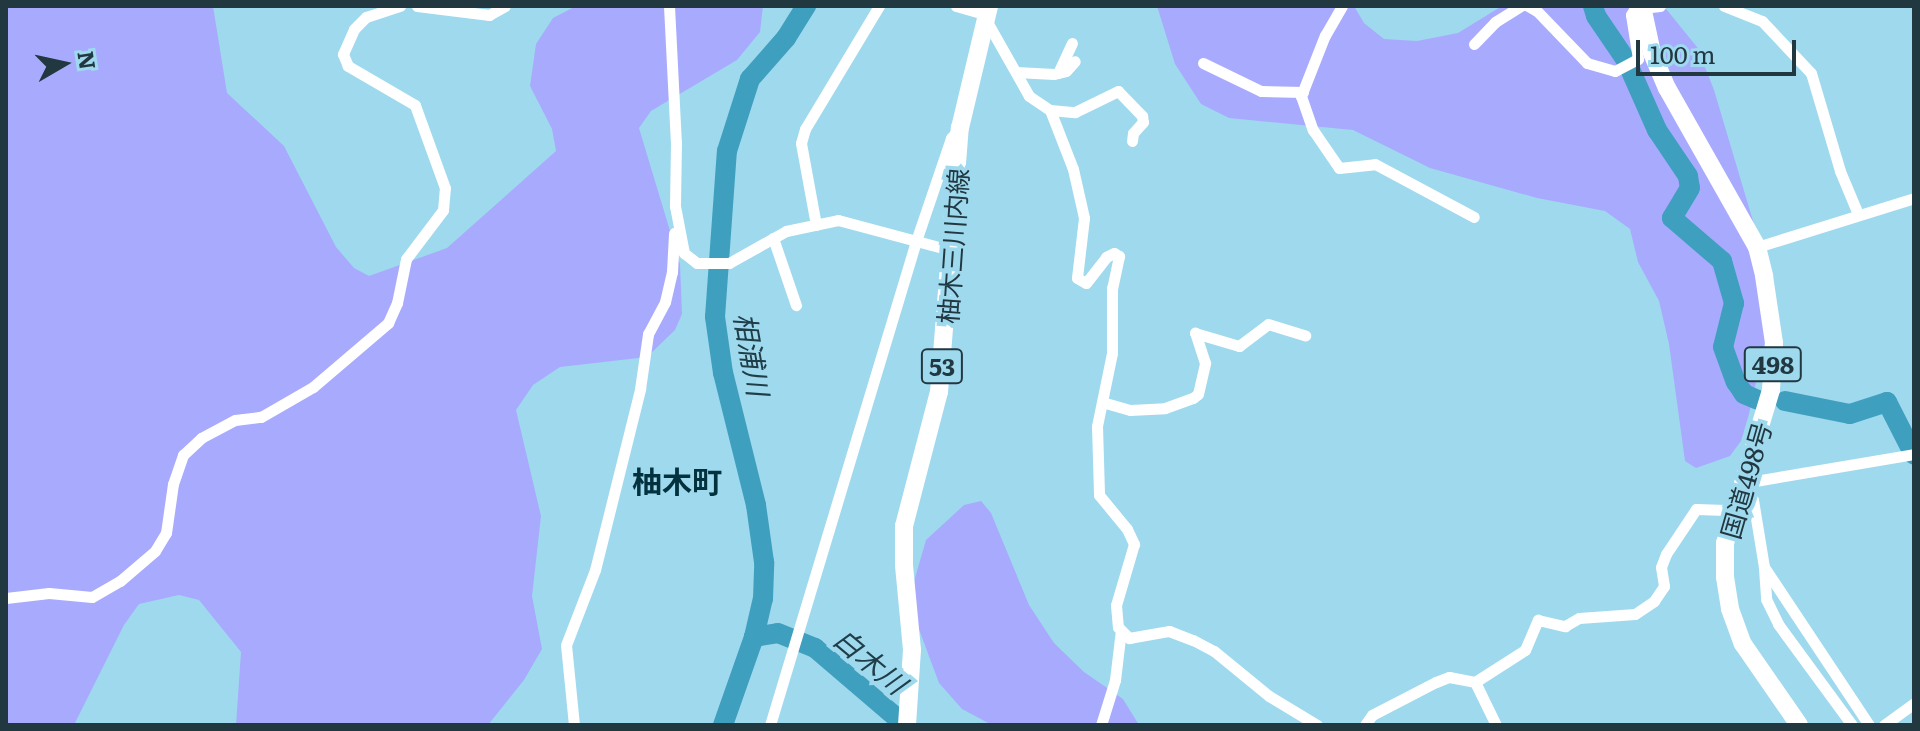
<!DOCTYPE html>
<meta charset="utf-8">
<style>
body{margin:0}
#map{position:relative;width:1920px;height:731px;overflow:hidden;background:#9fd9ee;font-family:Literata,"Noto Sans JP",serif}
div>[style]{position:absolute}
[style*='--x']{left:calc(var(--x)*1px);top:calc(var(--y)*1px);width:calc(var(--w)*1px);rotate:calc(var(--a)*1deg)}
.green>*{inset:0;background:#a8aafe}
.river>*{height:20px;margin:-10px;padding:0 10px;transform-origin:10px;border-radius:10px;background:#3f9fbe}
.minor>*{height:11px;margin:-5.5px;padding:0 5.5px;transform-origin:5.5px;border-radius:5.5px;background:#fff}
.primary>*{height:18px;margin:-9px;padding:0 9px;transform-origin:9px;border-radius:9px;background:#fff}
.trunk>*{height:18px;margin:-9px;padding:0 9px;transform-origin:9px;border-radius:9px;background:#fff}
span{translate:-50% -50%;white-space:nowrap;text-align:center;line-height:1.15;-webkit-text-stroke:8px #9fd9ee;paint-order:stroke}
.shield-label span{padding:2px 6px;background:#9fd9ee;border:2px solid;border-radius:6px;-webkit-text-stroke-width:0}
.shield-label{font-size:24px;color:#213841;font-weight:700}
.street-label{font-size:26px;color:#213841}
.water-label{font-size:28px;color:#203e48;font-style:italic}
.quarter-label{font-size:30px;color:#03323f;font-weight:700}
.frame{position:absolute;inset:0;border:8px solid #213841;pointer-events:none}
.north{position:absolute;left:24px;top:24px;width:80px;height:80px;-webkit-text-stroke:6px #9fd9ee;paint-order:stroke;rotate:81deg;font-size:22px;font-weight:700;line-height:32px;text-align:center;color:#213841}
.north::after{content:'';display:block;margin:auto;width:28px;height:36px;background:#213841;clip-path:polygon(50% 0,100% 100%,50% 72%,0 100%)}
.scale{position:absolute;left:1636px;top:40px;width:160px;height:36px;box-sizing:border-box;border:4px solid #213841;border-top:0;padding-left:10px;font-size:24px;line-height:28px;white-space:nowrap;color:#213841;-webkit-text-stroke:6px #9fd9ee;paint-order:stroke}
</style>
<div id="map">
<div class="green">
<div style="clip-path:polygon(6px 6px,213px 6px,227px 93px,284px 146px,336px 247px,354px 268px,369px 276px,447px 248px,556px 151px,552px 129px,530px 86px,536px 44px,553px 18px,576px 6px,763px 6px,760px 32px,737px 60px,651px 111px,639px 128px,680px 264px,682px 314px,675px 330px,647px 357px,560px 367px,533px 385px,516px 410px,541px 516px,532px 596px,542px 649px,524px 680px,488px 725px,236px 725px,241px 652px,199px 600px,179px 595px,139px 604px,124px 625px,74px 725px,6px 725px)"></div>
<div style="clip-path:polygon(1157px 6px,1354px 6px,1364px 23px,1384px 39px,1417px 41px,1458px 33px,1502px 6px,1661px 6px,1667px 10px,1697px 47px,1714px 90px,1767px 268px,1766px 337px,1749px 414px,1741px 441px,1730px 456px,1696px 468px,1685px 461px,1669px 344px,1659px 301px,1638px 262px,1630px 229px,1605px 211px,1537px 198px,1430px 168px,1353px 130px,1229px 118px,1201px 104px,1175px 64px)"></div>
<div style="clip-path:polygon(981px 501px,991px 513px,1029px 605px,1054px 643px,1084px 672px,1123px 699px,1139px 725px,992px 725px,962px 709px,939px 683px,917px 624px,913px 585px,926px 540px,964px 505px)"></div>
</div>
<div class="river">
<div style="--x:1593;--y:6;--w:10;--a:73"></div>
<div style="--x:1596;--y:16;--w:53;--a:55.7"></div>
<div style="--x:1626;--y:60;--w:77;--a:66.1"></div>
<div style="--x:1657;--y:130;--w:55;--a:56"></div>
<div style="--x:1688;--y:176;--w:12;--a:81"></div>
<div style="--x:1690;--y:188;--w:35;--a:121"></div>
<div style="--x:1672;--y:218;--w:66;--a:40.7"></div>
<div style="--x:1722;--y:261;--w:44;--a:74.1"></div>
<div style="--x:1734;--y:303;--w:45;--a:104"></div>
<div style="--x:1723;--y:347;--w:37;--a:70"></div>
<div style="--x:1736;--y:382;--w:14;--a:56"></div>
<div style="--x:1744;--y:394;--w:15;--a:23"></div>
<div style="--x:1785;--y:401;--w:66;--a:11.3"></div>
<div style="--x:1850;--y:414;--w:39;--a:-18"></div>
<div style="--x:1887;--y:402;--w:59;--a:63"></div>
<div style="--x:754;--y:637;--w:24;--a:-9"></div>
<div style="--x:778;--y:633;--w:40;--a:22"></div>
<div style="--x:815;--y:648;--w:118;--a:40.5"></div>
<div style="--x:723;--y:725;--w:93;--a:-70.6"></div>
<div style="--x:754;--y:637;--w:39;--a:-77"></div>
<div style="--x:763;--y:599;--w:37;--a:-88"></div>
<div style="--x:764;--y:562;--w:58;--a:-98"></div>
<div style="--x:756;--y:505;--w:136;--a:-104"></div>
<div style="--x:723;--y:373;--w:57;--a:-98.1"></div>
<div style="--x:715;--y:317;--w:166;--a:-85.9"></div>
<div style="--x:727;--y:151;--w:76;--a:-72.3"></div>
<div style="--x:750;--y:79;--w:55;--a:-48.7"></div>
<div style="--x:786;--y:38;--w:38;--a:-58"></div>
</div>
<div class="minor">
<div style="--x:417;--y:6;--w:73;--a:7.1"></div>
<div style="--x:489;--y:15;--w:18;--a:-29"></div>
<div style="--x:669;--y:6;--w:136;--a:87.1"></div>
<div style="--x:676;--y:142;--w:64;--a:90.9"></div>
<div style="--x:675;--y:206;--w:48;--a:79.2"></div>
<div style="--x:684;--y:253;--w:16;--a:38"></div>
<div style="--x:697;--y:263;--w:32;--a:0"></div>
<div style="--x:729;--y:263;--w:65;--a:-29.3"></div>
<div style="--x:786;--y:231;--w:53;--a:-11.9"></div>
<div style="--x:838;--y:220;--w:116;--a:15"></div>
<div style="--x:956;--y:6;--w:32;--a:16"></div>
<div style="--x:1342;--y:6;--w:34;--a:120"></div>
<div style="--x:1325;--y:35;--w:66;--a:111.5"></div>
<div style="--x:1301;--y:96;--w:36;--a:71"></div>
<div style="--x:1313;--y:130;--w:46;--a:55.6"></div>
<div style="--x:1339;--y:168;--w:36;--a:-6"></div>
<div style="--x:1375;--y:164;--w:112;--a:28.2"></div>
<div style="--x:1528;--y:6;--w:10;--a:29"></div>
<div style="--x:1537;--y:11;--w:72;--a:46.1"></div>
<div style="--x:1587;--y:63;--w:29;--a:16"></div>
<div style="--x:1615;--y:71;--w:26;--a:-28"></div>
<div style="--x:1638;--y:59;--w:45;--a:-99"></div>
<div style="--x:1631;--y:15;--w:10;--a:-61"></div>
<div style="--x:1724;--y:6;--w:41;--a:21.5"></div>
<div style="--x:1762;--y:21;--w:71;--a:46.7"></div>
<div style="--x:1811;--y:73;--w:102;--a:73.5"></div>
<div style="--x:1840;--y:171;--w:47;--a:67.3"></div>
<div style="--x:1642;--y:8;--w:18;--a:-6"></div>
<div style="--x:986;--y:20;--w:87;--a:60.5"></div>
<div style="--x:1029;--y:96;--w:25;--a:34"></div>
<div style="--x:1050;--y:110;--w:63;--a:68.7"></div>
<div style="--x:1073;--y:169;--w:50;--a:77.3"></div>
<div style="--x:1084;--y:218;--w:60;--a:96.7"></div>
<div style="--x:1077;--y:278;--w:10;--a:29"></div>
<div style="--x:1086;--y:283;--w:33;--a:-52"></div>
<div style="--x:1106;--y:257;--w:9;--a:-27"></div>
<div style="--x:1114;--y:253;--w:6;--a:31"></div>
<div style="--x:1119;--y:256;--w:33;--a:102"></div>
<div style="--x:1112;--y:288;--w:65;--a:90"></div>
<div style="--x:1112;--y:353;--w:75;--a:101.6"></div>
<div style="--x:1097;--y:426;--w:69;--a:88.3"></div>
<div style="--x:1099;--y:495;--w:44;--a:50.5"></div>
<div style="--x:1127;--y:529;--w:17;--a:65"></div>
<div style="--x:1134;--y:544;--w:64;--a:106.4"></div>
<div style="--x:1116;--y:605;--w:22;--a:85"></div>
<div style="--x:1118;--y:627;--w:16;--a:45"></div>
<div style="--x:1129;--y:638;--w:41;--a:-9.9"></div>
<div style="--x:1169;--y:631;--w:26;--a:21"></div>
<div style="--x:1193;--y:640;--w:24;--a:28"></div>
<div style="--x:1214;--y:651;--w:71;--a:39.3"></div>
<div style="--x:1269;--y:696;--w:56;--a:31.1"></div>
<div style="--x:1474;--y:44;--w:30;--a:-46"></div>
<div style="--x:1495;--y:22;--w:31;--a:-32"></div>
<div style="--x:1203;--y:63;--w:64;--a:25.8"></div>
<div style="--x:1261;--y:91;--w:42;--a:1.4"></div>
<div style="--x:1016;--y:72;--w:38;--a:3"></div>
<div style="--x:1054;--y:74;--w:12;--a:-14"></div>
<div style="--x:1066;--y:71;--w:13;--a:-48"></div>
<div style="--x:1058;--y:73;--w:33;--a:-65"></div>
<div style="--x:1050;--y:110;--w:25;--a:5"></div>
<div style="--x:1075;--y:112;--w:48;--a:-26"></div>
<div style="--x:1118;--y:91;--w:35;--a:46"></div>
<div style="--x:1142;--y:116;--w:6;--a:81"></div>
<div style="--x:1143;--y:122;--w:15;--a:132"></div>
<div style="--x:1133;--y:133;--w:8;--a:97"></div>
<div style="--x:816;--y:225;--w:83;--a:-100.4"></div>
<div style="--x:801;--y:143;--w:15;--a:-74"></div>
<div style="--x:805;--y:129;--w:144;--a:-59"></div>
<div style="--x:773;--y:238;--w:71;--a:71.1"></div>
<div style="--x:1757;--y:247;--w:164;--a:-17.3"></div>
<div style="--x:1102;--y:402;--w:29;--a:16"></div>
<div style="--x:1130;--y:410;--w:35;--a:-3"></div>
<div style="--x:1165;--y:408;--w:30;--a:-20"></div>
<div style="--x:1193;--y:398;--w:6;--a:-39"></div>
<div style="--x:1198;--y:394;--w:32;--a:-77"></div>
<div style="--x:1205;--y:363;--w:32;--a:-108"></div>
<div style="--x:1195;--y:333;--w:46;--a:16.5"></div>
<div style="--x:1239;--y:346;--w:36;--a:-37"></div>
<div style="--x:1268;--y:324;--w:39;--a:17"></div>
<div style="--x:1764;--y:568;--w:31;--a:86"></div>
<div style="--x:1766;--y:599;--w:28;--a:64"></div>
<div style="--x:1778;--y:624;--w:125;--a:53.8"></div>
<div style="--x:6;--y:598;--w:43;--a:-6.6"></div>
<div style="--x:49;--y:593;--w:43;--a:5.3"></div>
<div style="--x:92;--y:597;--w:32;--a:-30"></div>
<div style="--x:120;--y:581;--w:46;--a:-40.6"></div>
<div style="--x:155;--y:551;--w:21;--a:-59"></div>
<div style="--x:166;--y:533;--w:49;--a:-81.9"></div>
<div style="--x:173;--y:484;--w:31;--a:-71"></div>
<div style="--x:183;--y:455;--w:25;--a:-43"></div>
<div style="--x:201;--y:438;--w:38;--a:-28"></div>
<div style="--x:235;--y:420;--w:26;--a:-7"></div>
<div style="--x:261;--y:417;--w:60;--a:-30"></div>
<div style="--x:313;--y:387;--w:99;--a:-40.5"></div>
<div style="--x:388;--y:323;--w:22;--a:-66"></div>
<div style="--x:397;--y:303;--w:45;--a:-78.4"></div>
<div style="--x:406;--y:259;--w:61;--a:-52.9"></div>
<div style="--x:443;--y:210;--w:22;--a:-85"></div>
<div style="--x:445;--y:188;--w:88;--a:-109.9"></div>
<div style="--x:415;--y:105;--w:78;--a:-149.8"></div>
<div style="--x:348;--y:66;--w:13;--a:-113"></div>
<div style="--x:343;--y:54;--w:27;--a:-66"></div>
<div style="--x:354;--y:29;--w:17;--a:-45"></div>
<div style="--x:366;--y:17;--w:36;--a:-18"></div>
<div style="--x:1475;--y:682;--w:48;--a:64"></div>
<div style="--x:574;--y:725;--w:80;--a:-95.7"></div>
<div style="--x:566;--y:645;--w:80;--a:-68.9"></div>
<div style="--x:595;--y:570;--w:187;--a:-76"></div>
<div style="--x:640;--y:389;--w:56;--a:-81.7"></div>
<div style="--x:648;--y:334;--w:36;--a:-62"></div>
<div style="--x:665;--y:302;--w:31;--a:-77"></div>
<div style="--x:672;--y:272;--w:39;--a:-87"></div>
<div style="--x:770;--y:725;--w:506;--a:-73.21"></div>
<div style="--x:916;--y:241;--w:109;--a:-71.2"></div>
<div style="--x:951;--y:138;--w:13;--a:-48"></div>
<div style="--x:1101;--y:725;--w:47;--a:-72.7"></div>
<div style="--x:1115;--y:680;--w:50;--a:-83.2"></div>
<div style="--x:1365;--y:725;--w:12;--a:-55"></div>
<div style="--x:1372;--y:715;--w:72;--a:-27.3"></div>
<div style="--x:1436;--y:682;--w:14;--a:-21"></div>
<div style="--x:1449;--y:677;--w:26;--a:11"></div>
<div style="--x:1475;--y:682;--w:59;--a:-32.6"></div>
<div style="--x:1525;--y:650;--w:33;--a:-67"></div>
<div style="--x:1538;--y:620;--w:28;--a:13"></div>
<div style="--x:1565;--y:626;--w:16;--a:-30"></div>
<div style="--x:1579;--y:618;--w:56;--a:-4.1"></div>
<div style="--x:1635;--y:614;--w:23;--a:-34"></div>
<div style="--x:1654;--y:601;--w:18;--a:-56"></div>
<div style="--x:1664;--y:586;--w:19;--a:-99"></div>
<div style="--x:1661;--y:567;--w:14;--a:-69"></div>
<div style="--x:1666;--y:554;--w:54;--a:-56.3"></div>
<div style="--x:1696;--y:509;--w:37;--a:2"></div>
<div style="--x:1869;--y:725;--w:190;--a:-123.6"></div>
<div style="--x:1764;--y:567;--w:68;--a:-99.3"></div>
<div style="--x:1753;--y:500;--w:20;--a:-120"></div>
<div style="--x:1743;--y:483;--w:173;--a:-9.6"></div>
<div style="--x:1884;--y:725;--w:37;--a:-36"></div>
</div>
<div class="primary">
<div style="--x:907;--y:725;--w:75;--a:-86.2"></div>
<div style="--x:912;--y:650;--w:85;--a:-95.4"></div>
<div style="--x:904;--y:565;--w:39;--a:-90"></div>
<div style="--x:904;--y:526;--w:138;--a:-75.4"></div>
<div style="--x:939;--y:392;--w:265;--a:-85.5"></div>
<div style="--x:960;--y:128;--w:125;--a:-76.6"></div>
</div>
<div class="trunk">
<div style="--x:1642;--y:6;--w:48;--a:78"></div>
<div style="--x:1652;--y:53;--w:38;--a:67"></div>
<div style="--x:1667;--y:88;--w:183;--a:60.5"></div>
<div style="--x:1757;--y:247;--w:30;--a:76"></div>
<div style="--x:1764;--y:276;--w:68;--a:81.5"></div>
<div style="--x:1774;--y:343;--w:47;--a:93.7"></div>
<div style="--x:1771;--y:390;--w:160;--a:106.7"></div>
<div style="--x:1725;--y:543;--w:34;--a:90"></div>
<div style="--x:1725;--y:577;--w:32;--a:81"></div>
<div style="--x:1730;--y:609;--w:37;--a:70"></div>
<div style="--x:1743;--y:644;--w:98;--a:55.3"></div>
</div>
<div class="shield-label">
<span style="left:1773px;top:364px">498</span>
<span style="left:942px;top:366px">53</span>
</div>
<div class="street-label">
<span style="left:952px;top:246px;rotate:-86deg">柚木三川内線</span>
<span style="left:1745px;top:480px;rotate:-74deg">国道498号</span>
</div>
<div class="water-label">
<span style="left:753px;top:354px;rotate:80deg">相浦川</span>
<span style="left:871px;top:660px;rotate:40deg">白木川</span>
</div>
<div class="quarter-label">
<span style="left:677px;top:480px">柚木町</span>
</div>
<div class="frame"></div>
<div class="north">N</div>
<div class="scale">100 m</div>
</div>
